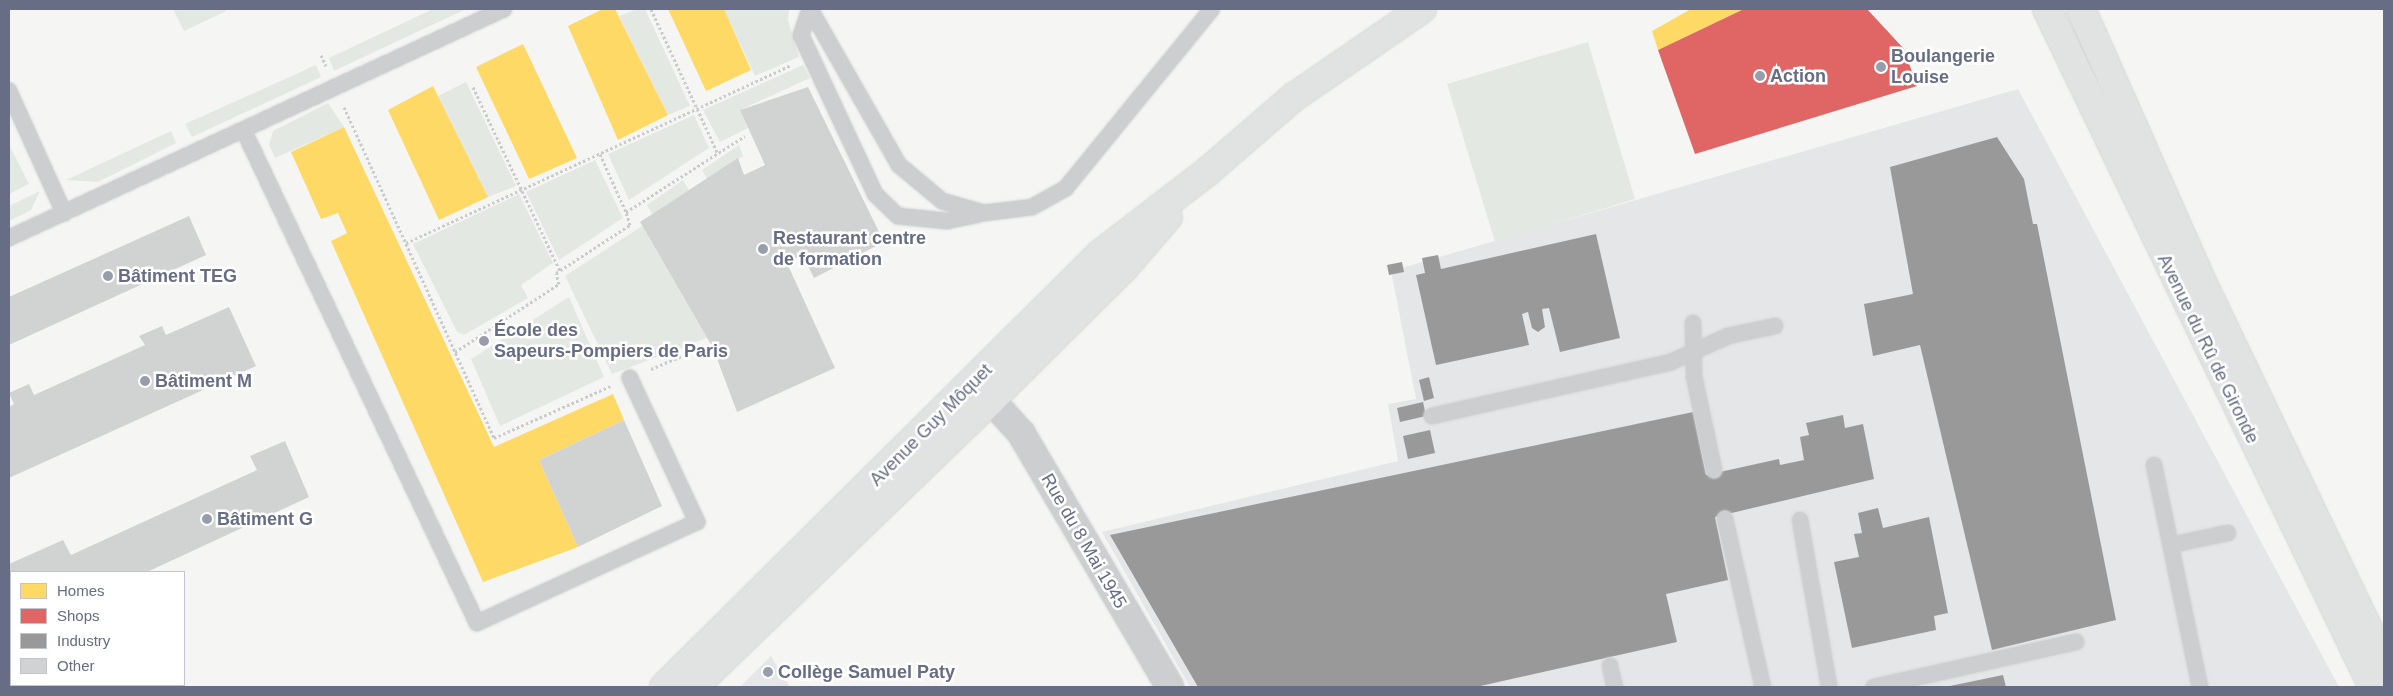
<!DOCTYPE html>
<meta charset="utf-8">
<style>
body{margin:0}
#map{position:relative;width:2393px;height:696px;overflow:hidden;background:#f5f6f4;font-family:Arial,sans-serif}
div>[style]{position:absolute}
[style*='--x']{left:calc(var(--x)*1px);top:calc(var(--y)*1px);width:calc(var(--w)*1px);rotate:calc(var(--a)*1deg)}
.built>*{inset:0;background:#e5e6e7}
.green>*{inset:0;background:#e3e8e3}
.homes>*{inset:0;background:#ffd966}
.shops>*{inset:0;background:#e06666}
.industry>*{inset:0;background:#999}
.building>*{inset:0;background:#d1d2d2}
.path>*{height:3px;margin-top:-1.5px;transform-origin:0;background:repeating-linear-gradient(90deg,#cacbcc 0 2.5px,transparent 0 5px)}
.roads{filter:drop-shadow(0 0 1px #d2d3d4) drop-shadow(0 0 1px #d2d3d4)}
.service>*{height:16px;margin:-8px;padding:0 8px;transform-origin:8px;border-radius:8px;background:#cdcecf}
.minor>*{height:28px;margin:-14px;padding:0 14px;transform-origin:14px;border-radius:14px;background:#cdcecf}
.secondary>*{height:28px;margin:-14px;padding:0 14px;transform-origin:14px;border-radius:14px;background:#e1e2e2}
.dots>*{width:14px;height:14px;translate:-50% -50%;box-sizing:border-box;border:2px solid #fff;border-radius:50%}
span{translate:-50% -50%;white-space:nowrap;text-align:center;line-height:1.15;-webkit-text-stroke:5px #fff;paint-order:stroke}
.poi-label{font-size:18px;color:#666d84;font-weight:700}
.left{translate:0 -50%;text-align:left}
.street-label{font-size:18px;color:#666d84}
.frame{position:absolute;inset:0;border:10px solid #666d84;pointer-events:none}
.legend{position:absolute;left:10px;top:571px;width:175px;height:115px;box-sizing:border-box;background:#fff;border:1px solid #c2c5ce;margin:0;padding:6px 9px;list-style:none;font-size:15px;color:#666d84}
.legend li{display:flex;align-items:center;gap:10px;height:25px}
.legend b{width:25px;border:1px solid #c2c5ce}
</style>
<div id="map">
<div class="built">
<div style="clip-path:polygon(2018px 89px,2339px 687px,1190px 687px,1102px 532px,1398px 461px,1388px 404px,1416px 399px,1391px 271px)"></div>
<div style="clip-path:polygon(771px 656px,790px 687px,740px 687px)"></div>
</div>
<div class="green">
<div style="clip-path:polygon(173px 9px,225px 9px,226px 11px,184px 31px)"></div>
<div style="clip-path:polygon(433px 9px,466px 9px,334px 71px,329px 58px)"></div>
<div style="clip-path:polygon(637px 9px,645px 9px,690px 106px,668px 115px,619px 16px)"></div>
<div style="clip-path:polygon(724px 9px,789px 9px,788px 20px,799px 57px,755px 76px)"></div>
<div style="clip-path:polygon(1588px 42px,1635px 199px,1495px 242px,1447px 84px)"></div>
<div style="clip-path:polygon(316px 65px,321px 77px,192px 137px,185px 124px)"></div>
<div style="clip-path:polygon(803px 65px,810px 78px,740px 110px,748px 128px,720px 142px,703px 110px)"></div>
<div style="clip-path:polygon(466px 82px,516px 186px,488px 197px,438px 96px)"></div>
<div style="clip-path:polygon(328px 103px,344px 127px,275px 158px,269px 145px,273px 131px)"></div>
<div style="clip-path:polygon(694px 115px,709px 148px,629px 200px,608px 154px)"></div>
<div style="clip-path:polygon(171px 131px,176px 143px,98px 182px,66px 180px)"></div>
<div style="clip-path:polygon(9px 144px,29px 184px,9px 194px)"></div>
<div style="clip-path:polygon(739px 145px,743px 156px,707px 179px,702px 170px)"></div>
<div style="clip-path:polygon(595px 160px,623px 218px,559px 260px,526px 192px)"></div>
<div style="clip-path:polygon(683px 180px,689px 190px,652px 214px,647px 205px)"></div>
<div style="clip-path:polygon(40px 191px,31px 210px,9px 221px,9px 206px)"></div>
<div style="clip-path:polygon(519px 194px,553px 263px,521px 285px,528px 298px,464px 335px,457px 332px,413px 244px)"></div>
<div style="clip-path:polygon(642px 226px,707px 338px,612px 374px,565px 276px)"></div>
<div style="clip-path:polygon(569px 297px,604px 377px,500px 426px,471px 359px)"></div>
</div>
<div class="homes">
<div style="clip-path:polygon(603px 9px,615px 9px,668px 115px,618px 140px,568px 26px)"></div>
<div style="clip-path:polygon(668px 9px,724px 9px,751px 70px,706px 91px)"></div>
<div style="clip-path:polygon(1691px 9px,1744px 9px,1658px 50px,1652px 31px)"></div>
<div style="clip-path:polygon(523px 44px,577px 158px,529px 179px,476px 67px)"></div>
<div style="clip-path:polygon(433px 86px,488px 197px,439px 220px,388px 110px)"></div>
<div style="clip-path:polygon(344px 127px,494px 447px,613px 394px,624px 420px,539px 460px,578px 547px,483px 582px,331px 241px,347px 233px,338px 213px,321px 219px,291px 152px)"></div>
</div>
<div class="shops">
<div style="clip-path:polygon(1744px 9px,1867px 9px,1904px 49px,1917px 86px,1695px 154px,1658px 50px)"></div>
</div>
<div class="industry">
<div style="clip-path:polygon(1997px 137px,2024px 179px,2033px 224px,2037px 224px,2116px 620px,1992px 650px,1920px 345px,1873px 356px,1864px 304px,1913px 294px,1890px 167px)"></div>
<div style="clip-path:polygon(1596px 234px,1620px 338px,1560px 352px,1549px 308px,1542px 309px,1545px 327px,1538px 332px,1532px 328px,1528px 312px,1522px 314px,1529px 345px,1436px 365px,1416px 275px,1425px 273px,1422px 258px,1438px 255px,1441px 269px)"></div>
<div style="clip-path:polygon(1402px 262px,1404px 272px,1389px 275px,1387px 265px)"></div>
<div style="clip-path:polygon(1429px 377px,1434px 398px,1424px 401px,1419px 380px)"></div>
<div style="clip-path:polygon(1423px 402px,1426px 416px,1400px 422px,1397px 408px)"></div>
<div style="clip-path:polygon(1693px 412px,1706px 475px,1779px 459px,1780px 465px,1804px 460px,1800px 437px,1809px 435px,1806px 423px,1843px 415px,1845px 428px,1863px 424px,1874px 479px,1715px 517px,1728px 580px,1666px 594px,1677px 642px,1476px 687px,1198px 687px,1110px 535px)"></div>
<div style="clip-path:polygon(1430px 430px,1435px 453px,1408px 459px,1403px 436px)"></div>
<div style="clip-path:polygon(1878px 508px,1883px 528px,1929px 517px,1948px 613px,1934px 616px,1936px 630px,1852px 648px,1834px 562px,1859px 557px,1854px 534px,1862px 533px,1858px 513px)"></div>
<div style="clip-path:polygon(2003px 675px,2006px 687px,1950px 687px,1950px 686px)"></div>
</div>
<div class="building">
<div style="clip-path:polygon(808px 87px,884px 242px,814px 278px,803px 256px,786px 261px,835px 368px,737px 412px,713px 348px,640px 222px,738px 158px,744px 175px,765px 165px,740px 110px)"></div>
<div style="clip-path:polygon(189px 216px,206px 255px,9px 345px,9px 297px)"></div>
<div style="clip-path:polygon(229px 307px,256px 366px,9px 478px,9px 407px,14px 404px,9px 393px,29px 384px,34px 395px,145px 345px,139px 336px,162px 326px,166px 335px)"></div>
<div style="clip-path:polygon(624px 420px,662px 506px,578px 547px,539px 460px)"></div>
<div style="clip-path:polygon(285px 441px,309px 497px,147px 572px,11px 572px,9px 631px,9px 564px,63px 540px,71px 555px,257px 470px,250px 456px)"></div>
</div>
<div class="path">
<div style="--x:651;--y:9;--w:160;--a:65.2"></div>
<div style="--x:321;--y:55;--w:12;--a:66"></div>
<div style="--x:473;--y:87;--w:204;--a:64.7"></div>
<div style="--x:344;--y:107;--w:363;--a:65.6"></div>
<div style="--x:494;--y:438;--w:128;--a:-24"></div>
<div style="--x:600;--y:154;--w:64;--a:65.9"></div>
<div style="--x:406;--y:243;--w:424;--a:-24.8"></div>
<div style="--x:455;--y:352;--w:124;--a:-33.2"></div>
<div style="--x:559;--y:284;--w:11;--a:-105"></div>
<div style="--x:556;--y:273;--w:88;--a:-33"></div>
<div style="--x:630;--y:225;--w:14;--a:-107"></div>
<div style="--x:626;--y:212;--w:141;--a:-32.6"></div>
<div style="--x:651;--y:369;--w:62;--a:-22.8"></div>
</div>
<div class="roads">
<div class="service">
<div style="--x:810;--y:9;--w:180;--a:60.3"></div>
<div style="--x:899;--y:165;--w:56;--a:39.9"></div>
<div style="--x:942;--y:201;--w:44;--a:15.9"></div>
<div style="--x:984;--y:213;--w:48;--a:-7.1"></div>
<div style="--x:1032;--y:207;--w:38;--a:-29"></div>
<div style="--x:1065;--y:189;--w:232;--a:-50.8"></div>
<div style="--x:810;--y:9;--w:28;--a:109"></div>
<div style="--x:801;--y:35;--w:175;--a:65"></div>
<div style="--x:875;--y:194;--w:32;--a:44"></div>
<div style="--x:898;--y:216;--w:49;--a:5.8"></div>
<div style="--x:947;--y:221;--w:33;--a:-12"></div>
<div style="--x:9;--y:91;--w:134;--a:65.7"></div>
<div style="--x:244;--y:131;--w:544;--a:64.66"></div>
<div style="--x:477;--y:623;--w:242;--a:-24.7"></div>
<div style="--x:697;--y:522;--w:159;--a:-115"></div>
<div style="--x:9;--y:238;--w:545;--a:-24.83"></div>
<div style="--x:1693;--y:323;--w:53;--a:88.9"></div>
<div style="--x:1694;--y:376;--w:96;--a:78"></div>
<div style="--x:1432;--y:416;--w:245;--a:-12.7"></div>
<div style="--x:1671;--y:362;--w:63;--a:-24.5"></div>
<div style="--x:1728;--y:336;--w:48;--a:-12"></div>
<div style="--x:2154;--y:465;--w:227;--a:78.3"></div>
<div style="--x:1725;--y:519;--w:172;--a:77.3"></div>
<div style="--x:1800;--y:520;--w:169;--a:80.1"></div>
<div style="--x:2171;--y:545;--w:58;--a:-11.9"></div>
<div style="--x:1610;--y:666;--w:22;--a:77"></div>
<div style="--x:9;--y:684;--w:2;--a:0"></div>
<div style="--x:1874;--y:687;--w:207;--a:-12.6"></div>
</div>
<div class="minor">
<div style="--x:991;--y:400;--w:45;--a:47.7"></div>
<div style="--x:1021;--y:433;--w:294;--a:59.6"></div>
</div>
<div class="secondary">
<div style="--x:2047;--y:9;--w:752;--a:64.32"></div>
<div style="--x:2081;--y:9;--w:296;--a:66.1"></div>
<div style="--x:2201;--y:280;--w:424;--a:64.4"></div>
<div style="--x:664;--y:687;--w:614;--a:-44.8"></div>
<div style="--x:1100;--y:254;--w:135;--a:-37.5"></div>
<div style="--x:1207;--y:172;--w:115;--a:-40.8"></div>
<div style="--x:1294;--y:97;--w:155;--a:-34.5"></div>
<div style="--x:694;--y:687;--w:413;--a:-44"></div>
<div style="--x:991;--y:400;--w:187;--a:-44.8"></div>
<div style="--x:1124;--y:268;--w:67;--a:-49.2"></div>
</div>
</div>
<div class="dots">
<div style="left:1881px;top:67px;background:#989dab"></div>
<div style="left:1760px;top:76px;background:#989dab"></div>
<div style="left:763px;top:249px;background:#989dab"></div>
<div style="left:108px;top:276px;background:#989dab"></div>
<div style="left:484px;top:341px;background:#989dab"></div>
<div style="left:145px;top:381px;background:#989dab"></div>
<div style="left:207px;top:519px;background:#989dab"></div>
<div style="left:768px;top:672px;background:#989dab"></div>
</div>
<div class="poi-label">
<span class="left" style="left:1891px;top:67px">Boulangerie<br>Louise</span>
<span class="left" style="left:1770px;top:76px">Action</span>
<span class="left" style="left:773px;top:249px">Restaurant centre<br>de formation</span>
<span class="left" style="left:118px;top:276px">Bâtiment TEG</span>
<span class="left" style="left:494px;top:341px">École des<br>Sapeurs-Pompiers de Paris</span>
<span class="left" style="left:155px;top:381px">Bâtiment M</span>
<span class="left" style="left:217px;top:519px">Bâtiment G</span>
<span class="left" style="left:778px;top:672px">Collège Samuel Paty</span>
</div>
<div class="street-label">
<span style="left:2208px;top:349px;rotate:64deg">Avenue du Rû de Gironde</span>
<span style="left:931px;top:425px;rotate:-45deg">Avenue Guy Môquet</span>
<span style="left:1084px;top:541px;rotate:60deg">Rue du 8 Mai 1945</span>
</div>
<div class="frame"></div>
<ul class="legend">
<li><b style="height:14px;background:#ffd966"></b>Homes</li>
<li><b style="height:14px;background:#e06666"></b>Shops</li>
<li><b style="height:14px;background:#999"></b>Industry</li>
<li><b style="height:14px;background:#d1d2d2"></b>Other</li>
</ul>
</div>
